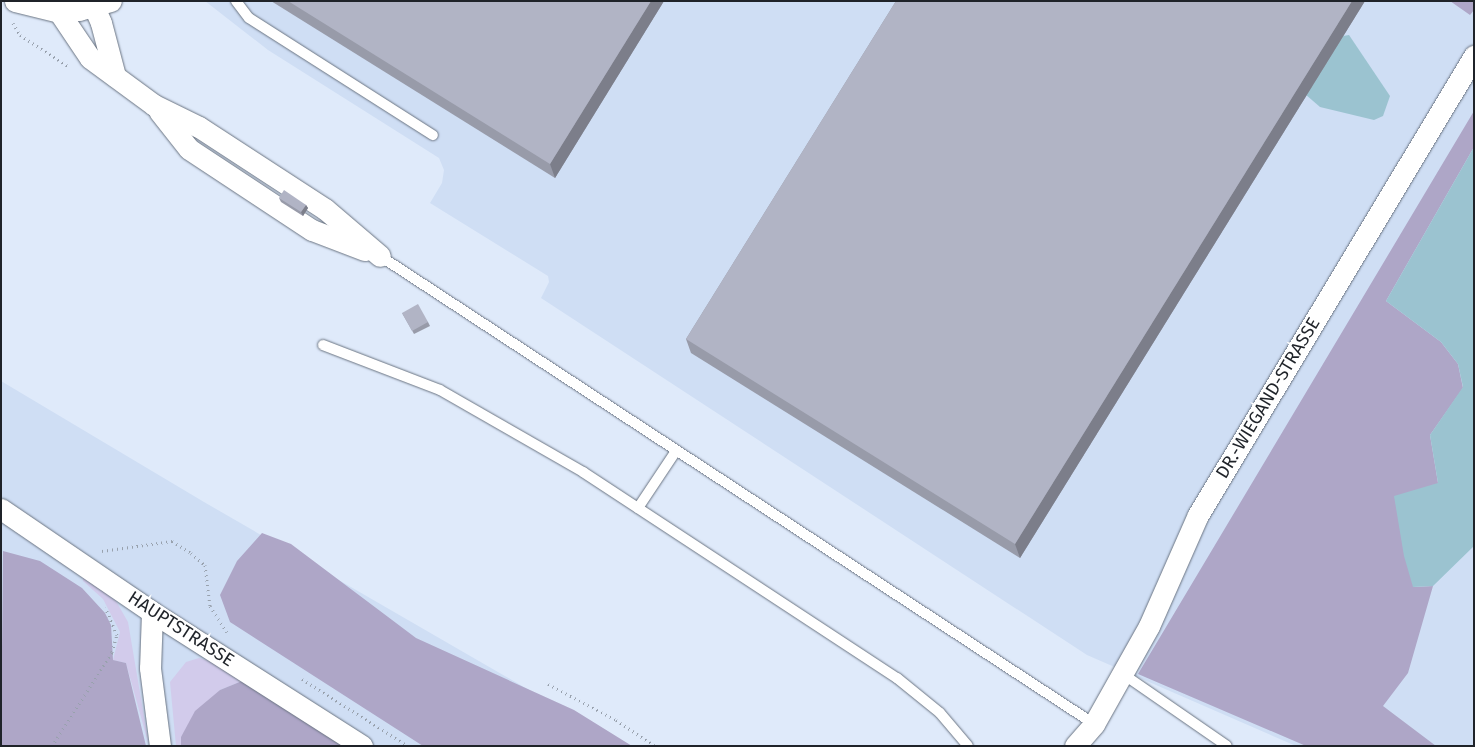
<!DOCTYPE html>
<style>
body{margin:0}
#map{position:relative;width:1475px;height:747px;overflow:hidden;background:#dfeafa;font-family:"Fira Sans",sans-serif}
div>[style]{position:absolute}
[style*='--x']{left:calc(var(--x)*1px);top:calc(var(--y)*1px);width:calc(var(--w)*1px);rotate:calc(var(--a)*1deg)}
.built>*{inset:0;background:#cfdef4}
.green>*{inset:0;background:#d2cbeb}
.forest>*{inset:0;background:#aea6c7}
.water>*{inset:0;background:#9bc3d0}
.path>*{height:3px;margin-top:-1.5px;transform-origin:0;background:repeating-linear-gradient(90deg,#98a1ad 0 1px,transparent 0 5px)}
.roads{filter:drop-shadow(0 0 1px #6a7482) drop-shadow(0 0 1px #6a7482)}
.lane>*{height:10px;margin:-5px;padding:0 5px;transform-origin:5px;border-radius:5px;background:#fff}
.street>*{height:21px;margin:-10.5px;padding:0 10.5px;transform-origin:10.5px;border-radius:10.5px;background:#fff}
.wall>*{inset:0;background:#989ba9}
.shaded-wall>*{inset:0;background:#7c7e8a}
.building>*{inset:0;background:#b1b4c5}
span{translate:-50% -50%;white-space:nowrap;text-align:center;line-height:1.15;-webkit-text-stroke:4.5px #fff;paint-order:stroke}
.street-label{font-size:18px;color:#1f2329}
.frame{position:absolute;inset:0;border:2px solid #1f2329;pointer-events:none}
</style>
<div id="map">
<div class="built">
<div style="clip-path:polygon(205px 1px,1474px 1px,1474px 746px,1296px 746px,1087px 655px,541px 298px,549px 282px,548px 276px,430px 203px,442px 183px,444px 170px,439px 158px,268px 50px)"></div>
<div style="clip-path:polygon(1px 381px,204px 502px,626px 746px,1px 746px)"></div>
</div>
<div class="green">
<div style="clip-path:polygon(83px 575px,116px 601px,128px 622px,149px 746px,126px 663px,113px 660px,120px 632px,103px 599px,83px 581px)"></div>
<div style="clip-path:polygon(199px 658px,213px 662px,242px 681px,220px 690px,181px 737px,181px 746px,176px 746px,170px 682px,186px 662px)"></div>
</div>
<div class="forest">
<div style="clip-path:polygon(1450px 1px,1474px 1px,1474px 10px,1470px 15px)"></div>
<div style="clip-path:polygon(1474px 111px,1474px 147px,1386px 301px,1441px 342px,1458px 364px,1463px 388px,1430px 435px,1438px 483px,1414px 587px,1433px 586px,1408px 673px,1383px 706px,1436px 746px,1306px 746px,1138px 674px)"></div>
<div style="clip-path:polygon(262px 533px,291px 544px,416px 638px,574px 710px,632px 746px,423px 746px,230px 622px,220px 595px,237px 561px)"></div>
<div style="clip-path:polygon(3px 551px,40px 561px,82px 588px,105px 613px,111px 625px,113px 660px,126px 663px,146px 746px,1px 746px)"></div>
<div style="clip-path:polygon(242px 681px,345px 746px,181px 746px,181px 737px,195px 711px,220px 690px)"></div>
</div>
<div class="water">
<div style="clip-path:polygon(1349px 35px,1390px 96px,1383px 116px,1374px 120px,1320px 107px,1305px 94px,1337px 37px)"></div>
<div style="clip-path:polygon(1474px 147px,1474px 546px,1433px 586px,1413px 587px,1404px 556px,1394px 496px,1438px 483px,1430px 435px,1463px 387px,1458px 364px,1441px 342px,1386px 301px)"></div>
</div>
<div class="path">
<div style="--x:13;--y:23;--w:14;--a:60"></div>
<div style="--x:20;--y:35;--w:57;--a:32.9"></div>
<div style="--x:102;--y:551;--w:71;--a:-8.1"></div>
<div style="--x:172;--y:541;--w:22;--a:32"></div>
<div style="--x:191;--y:553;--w:18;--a:41"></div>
<div style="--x:205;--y:565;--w:41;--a:83"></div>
<div style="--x:210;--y:606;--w:31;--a:57"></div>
<div style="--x:302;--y:679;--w:125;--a:32.3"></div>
<div style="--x:548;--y:684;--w:77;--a:27.9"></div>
<div style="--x:616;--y:720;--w:47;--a:33.7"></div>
<div style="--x:52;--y:746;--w:112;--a:-57.4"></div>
<div style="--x:112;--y:652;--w:18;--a:-74"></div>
<div style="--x:117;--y:635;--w:30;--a:-113"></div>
</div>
<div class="roads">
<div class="lane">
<div style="--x:236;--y:1;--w:21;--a:53"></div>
<div style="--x:249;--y:18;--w:218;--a:32.5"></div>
<div style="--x:380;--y:256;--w:854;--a:33.24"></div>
<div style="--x:323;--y:345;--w:125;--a:21"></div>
<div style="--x:440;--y:390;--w:165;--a:29.8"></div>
<div style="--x:583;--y:472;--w:376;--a:33.3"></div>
<div style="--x:897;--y:678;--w:55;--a:39.1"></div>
<div style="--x:940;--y:713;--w:43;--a:49.7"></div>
<div style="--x:638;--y:508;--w:69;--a:-56.3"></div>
<div style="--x:1123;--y:674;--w:126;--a:34.7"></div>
</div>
<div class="street">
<div style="--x:15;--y:1;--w:45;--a:14"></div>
<div style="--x:59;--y:12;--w:20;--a:-6"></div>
<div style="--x:79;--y:10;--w:33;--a:-16"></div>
<div style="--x:87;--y:1;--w:9;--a:41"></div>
<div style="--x:94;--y:7;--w:17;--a:66"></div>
<div style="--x:101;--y:23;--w:55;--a:75.2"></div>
<div style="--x:59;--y:12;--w:55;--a:56"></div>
<div style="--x:90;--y:58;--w:79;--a:36.3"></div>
<div style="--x:154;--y:105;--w:50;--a:26.1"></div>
<div style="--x:199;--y:127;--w:150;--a:33.1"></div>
<div style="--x:325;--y:209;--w:72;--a:40.5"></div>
<div style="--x:159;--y:111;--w:48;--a:51.7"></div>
<div style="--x:189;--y:149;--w:147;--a:33.4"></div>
<div style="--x:312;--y:230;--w:56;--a:21"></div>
<div style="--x:1;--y:509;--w:183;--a:34.3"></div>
<div style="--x:152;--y:612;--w:249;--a:32.5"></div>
<div style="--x:152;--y:612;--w:56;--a:92"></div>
<div style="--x:150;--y:668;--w:79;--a:82.7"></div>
<div style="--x:1075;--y:746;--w:29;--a:-49"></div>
<div style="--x:1094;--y:724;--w:112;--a:-60.7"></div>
<div style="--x:1149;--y:626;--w:121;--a:-66.2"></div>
<div style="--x:1198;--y:515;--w:536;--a:-58.98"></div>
</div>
</div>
<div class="wall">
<div style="clip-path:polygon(271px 1px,664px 1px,555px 178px)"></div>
<div style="clip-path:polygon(896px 1px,1365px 1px,1020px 558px,691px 353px,686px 339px)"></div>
<div style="clip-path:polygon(279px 198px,306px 205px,308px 208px,303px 216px,281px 202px)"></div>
<div style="clip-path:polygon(402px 313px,428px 322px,430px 326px,414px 334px)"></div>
</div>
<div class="shaded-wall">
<div style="clip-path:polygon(651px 1px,664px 1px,555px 178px,550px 164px)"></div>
<div style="clip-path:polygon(1352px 1px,1365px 1px,1020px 558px,1015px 544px)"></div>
<div style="clip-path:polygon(306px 205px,308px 208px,303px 216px,301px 212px)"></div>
</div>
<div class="building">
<div style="clip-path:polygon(288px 1px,651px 1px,550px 164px)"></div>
<div style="clip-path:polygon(896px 1px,1352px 1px,1015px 544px,686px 339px)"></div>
<div style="clip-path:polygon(284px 190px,306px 205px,301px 212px,279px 198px)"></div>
<div style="clip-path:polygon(418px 304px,428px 322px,412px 331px,402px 313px)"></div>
</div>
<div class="street-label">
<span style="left:1268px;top:398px;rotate:-59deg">DR.-WIEGAND-STRASSE</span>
<span style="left:181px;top:629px;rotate:33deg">HAUPTSTRASSE</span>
</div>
<div class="frame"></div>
</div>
